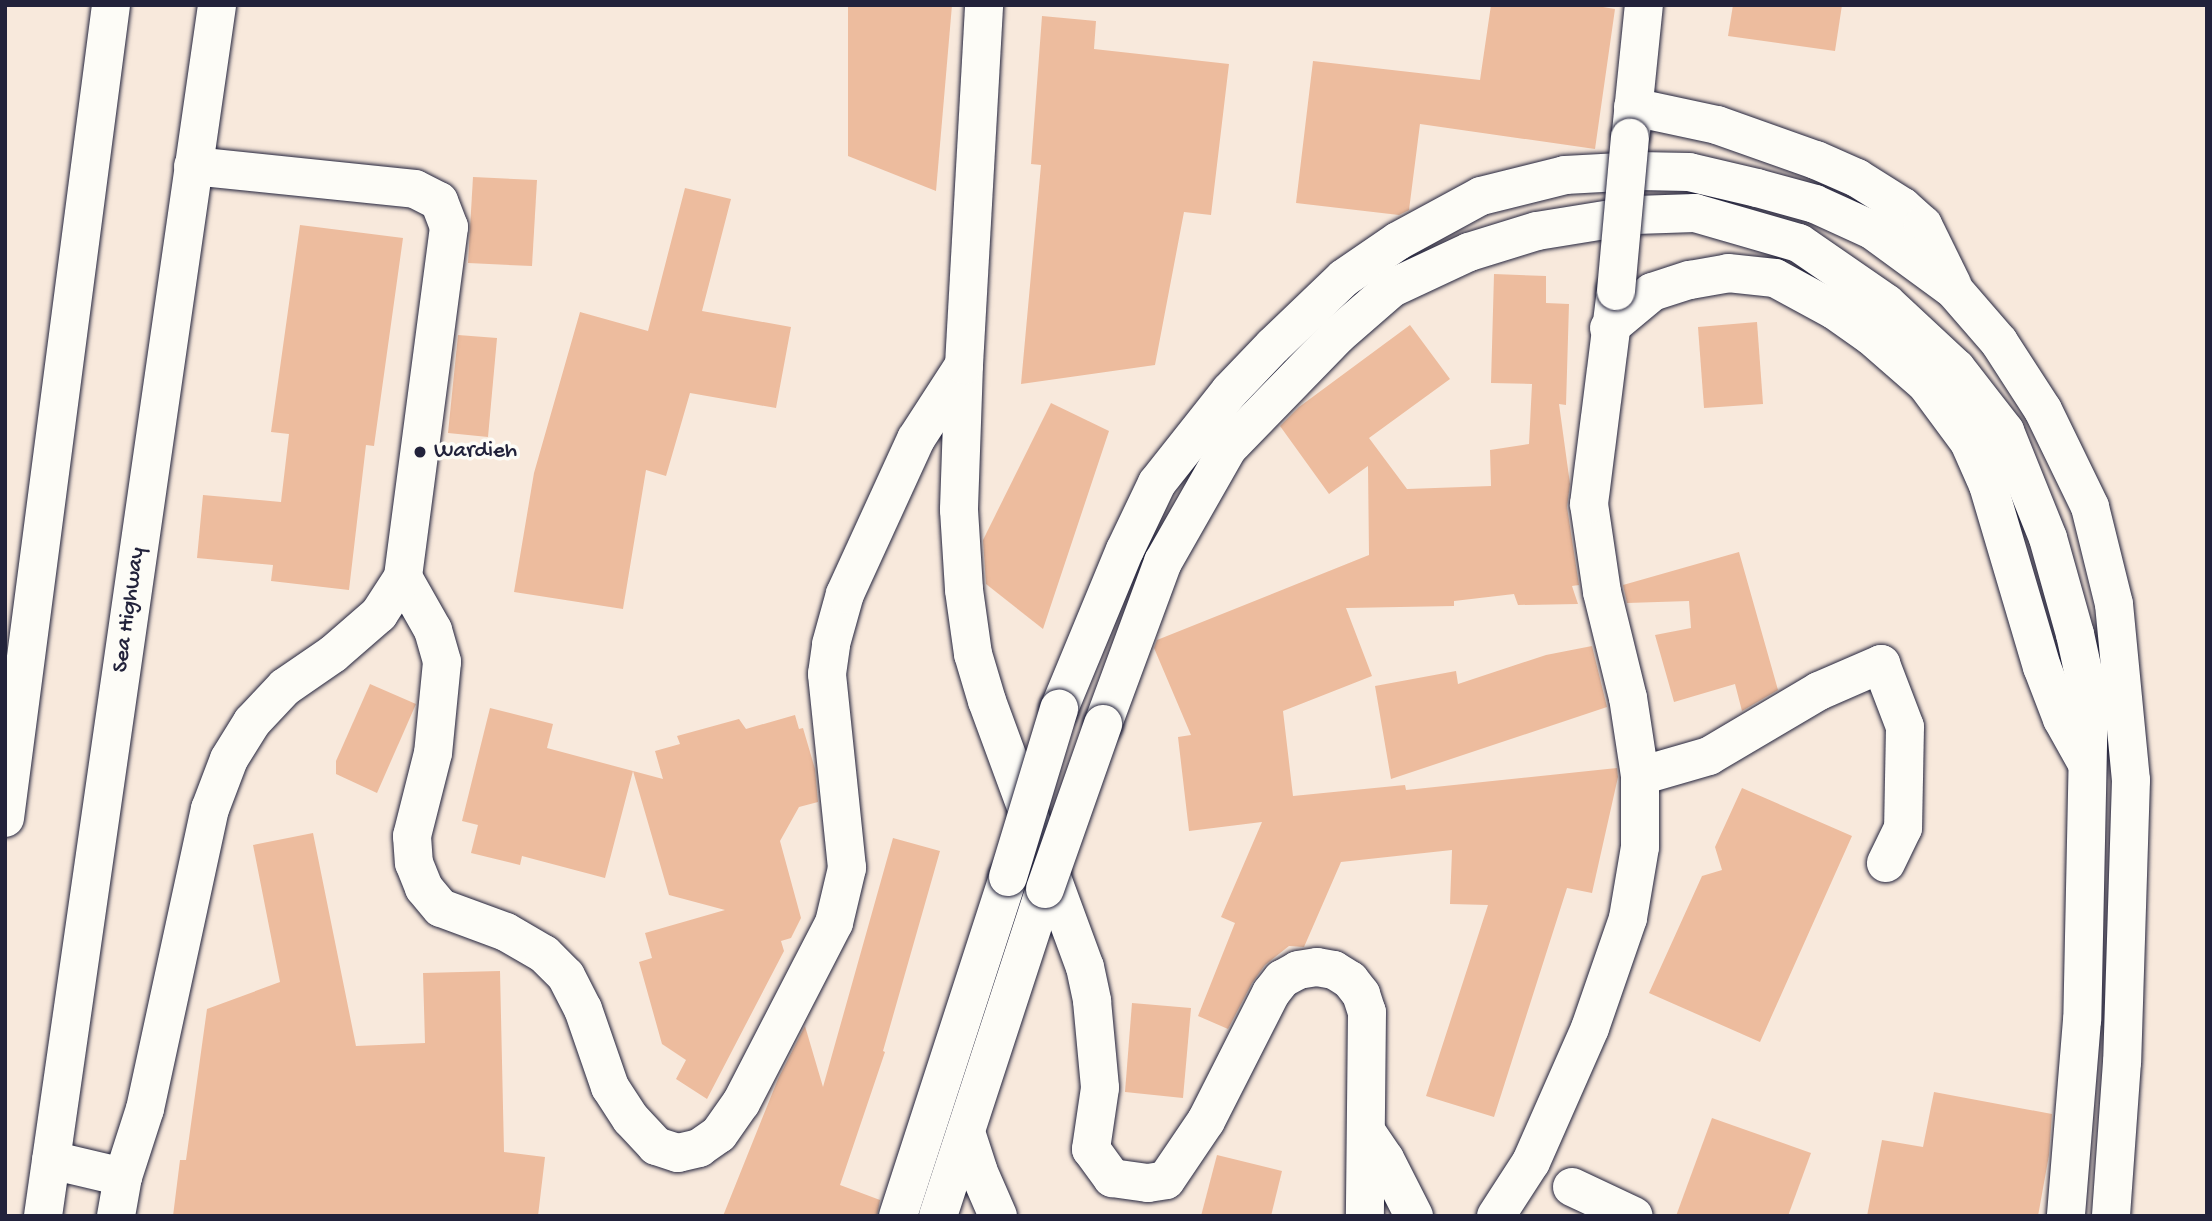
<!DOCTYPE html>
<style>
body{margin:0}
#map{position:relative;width:2212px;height:1221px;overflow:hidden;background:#f8e9dc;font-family:"Gochi Hand",sans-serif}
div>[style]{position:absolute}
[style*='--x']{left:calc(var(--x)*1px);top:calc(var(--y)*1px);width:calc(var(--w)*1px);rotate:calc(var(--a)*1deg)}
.building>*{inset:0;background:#edbc9e}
.roads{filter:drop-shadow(0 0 2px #22223b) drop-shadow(0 0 2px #22223b)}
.street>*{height:38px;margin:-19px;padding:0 19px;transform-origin:19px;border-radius:19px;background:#fdfcf7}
.secondary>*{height:38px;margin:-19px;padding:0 19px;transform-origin:19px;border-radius:19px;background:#fdfcf7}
.highway>*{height:38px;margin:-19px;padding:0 19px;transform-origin:19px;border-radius:19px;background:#fdfcf7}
.bridges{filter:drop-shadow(0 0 2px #22223b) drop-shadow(0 0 2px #22223b)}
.secondary-bridge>*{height:38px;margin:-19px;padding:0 19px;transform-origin:19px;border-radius:19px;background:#fdfcf7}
.dots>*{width:19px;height:19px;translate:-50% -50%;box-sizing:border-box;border:4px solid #fdfcf7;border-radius:50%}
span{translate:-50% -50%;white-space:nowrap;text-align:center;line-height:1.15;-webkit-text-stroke:7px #fdfcf7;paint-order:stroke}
.poi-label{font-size:23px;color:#22223b}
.left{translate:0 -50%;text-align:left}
.street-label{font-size:23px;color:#22223b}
.frame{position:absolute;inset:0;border:7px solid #22223b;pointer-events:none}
</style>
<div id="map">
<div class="building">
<div style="clip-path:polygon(848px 5px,952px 5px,936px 191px,848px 156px)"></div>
<div style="clip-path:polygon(1491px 5px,1591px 5px,1615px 9px,1595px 149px,1420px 124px,1409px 210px,1399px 215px,1296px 203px,1313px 61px,1480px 80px)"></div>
<div style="clip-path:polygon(1733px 5px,1842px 5px,1835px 51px,1728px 36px)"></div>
<div style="clip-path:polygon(1042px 16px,1096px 21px,1094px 49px,1229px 64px,1211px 215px,1184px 212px,1155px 365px,1021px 384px,1041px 165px,1031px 164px)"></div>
<div style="clip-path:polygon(473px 177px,537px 180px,532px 266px,468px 263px)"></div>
<div style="clip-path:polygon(685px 188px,731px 199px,702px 311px,791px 327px,776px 408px,690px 393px,666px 476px,646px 470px,623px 609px,514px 592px,534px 473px,580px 312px,648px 331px)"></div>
<div style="clip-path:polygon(300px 225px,403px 238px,374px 446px,366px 445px,349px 590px,271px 581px,273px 565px,197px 558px,203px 495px,281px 502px,289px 434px,271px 432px)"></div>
<div style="clip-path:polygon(1494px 274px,1546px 276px,1546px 303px,1569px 304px,1566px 405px,1559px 404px,1570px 484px,1567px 507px,1579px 585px,1572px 586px,1578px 604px,1518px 605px,1514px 594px,1454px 601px,1454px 606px,1346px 608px,1372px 676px,1283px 711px,1293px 796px,1405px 785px,1406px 790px,1617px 768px,1618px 777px,1592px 893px,1567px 888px,1494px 1117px,1426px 1096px,1488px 905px,1450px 904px,1452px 850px,1341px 862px,1304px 947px,1289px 946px,1265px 965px,1252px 983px,1228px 1029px,1198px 1016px,1235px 923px,1221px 917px,1262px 822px,1189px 831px,1178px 737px,1191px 735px,1154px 648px,1157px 640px,1369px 555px,1368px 466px,1329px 494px,1280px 426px,1299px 407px,1410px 325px,1450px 379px,1369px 438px,1407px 489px,1491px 486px,1490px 450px,1529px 444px,1532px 384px,1491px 383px)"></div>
<div style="clip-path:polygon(1757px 322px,1763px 404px,1704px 408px,1698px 327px)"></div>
<div style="clip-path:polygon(458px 335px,497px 338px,488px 437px,448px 433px)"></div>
<div style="clip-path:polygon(1051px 403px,1109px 431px,1043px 629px,986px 584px,983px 540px)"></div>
<div style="clip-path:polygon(1739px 552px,1778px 690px,1742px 711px,1735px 684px,1674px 702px,1655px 635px,1691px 628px,1689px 601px,1627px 603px,1623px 585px)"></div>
<div style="clip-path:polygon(1592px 646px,1607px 707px,1391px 779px,1375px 686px,1456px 671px,1458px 684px,1546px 655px)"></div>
<div style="clip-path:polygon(370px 684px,416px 704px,377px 793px,336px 774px,336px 761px)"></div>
<div style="clip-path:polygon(490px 708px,553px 724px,547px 748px,633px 771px,605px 878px,522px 856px,520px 865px,471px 853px,478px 825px,462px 821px)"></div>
<div style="clip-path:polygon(795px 715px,799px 729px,803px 728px,815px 769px,818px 802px,799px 807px,780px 841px,801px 918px,791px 938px,781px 941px,784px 951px,707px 1099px,676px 1079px,686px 1060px,662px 1044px,639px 962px,652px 958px,645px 933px,725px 910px,669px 895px,633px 771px,663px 779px,655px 751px,680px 744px,677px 736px,739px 719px,746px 729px)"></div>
<div style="clip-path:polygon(1742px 788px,1852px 836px,1760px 1042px,1649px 993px,1702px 876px,1722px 870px,1715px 847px)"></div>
<div style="clip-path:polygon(313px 833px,356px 1046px,425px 1043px,423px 973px,500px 971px,504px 1152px,545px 1157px,538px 1216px,173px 1216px,180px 1160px,186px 1160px,207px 1009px,280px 982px,253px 845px)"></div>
<div style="clip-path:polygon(893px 838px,940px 851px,883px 1051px,885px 1052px,840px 1185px,880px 1200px,877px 1216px,723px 1216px,778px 1079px,805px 1026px,823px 1087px)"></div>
<div style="clip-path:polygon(1132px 1003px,1191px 1008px,1183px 1098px,1125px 1092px)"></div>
<div style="clip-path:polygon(1934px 1092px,2052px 1114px,2049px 1155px,2038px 1216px,1867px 1216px,1882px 1140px,1923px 1147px)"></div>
<div style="clip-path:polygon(1712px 1118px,1811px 1153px,1788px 1216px,1676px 1216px)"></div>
<div style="clip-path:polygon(1217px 1155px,1282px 1171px,1271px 1216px,1201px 1216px)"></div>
</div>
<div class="roads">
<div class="street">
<div style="--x:193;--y:166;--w:223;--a:5.9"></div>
<div style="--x:415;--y:189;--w:27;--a:27"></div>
<div style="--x:439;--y:201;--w:28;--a:69"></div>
<div style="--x:449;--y:227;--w:353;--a:97.5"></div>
<div style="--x:403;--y:577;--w:61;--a:60.5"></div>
<div style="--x:433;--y:630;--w:33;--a:74"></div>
<div style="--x:442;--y:662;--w:91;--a:95.6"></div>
<div style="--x:433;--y:753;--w:86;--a:104.2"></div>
<div style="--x:412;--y:836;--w:27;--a:86"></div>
<div style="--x:414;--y:863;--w:27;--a:68"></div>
<div style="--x:424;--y:888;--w:26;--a:50"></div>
<div style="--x:441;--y:908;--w:69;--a:20.3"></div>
<div style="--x:506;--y:932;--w:44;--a:30.1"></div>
<div style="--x:544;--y:954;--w:31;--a:45"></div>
<div style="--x:566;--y:976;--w:37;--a:63"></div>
<div style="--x:583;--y:1009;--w:83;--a:70.9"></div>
<div style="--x:610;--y:1087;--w:38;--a:57"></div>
<div style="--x:631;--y:1119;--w:37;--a:47"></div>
<div style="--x:656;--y:1146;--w:23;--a:18"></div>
<div style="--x:678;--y:1153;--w:22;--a:-13"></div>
<div style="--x:699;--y:1148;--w:24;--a:-35"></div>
<div style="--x:719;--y:1134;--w:38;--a:-55"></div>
<div style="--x:741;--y:1103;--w:203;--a:-62.7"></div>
<div style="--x:834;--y:923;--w:57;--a:-76.7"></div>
<div style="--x:847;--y:868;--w:195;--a:-95.9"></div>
<div style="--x:827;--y:674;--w:30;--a:-82"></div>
<div style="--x:831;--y:644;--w:52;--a:-74.4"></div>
<div style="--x:845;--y:594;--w:170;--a:-65.4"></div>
<div style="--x:916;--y:439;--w:88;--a:-57"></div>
<div style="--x:964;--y:365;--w:145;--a:92"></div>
<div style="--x:959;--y:510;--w:80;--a:86.4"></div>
<div style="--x:964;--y:590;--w:65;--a:82"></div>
<div style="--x:973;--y:654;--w:49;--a:73.4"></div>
<div style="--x:987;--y:701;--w:283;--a:69.8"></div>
<div style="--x:1085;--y:967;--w:35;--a:78"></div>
<div style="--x:1092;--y:1001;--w:87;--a:84.7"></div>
<div style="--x:1100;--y:1088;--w:62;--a:98.4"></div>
<div style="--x:1091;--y:1149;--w:36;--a:54"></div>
<div style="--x:1112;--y:1178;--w:36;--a:8"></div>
<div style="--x:1148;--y:1183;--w:18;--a:-9"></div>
<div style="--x:1166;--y:1180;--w:71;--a:-55.9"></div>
<div style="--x:1206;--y:1121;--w:144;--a:-63.1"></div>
<div style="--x:1271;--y:993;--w:18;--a:-52"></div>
<div style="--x:1282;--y:979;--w:18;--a:-29"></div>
<div style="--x:1298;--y:970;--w:19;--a:-9"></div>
<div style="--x:1317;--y:967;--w:17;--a:10"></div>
<div style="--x:1334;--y:970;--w:19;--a:32"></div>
<div style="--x:1350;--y:980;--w:18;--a:52"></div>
<div style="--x:1361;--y:994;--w:19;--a:72"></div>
<div style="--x:1367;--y:1012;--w:204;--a:90.6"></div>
<div style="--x:1640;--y:776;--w:72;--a:-16.2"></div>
<div style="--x:1709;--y:756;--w:128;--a:-30.6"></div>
<div style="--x:1819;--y:691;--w:68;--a:-23.5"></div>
<div style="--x:1881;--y:664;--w:67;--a:69.1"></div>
<div style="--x:1905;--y:727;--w:101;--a:91.1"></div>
<div style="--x:1903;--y:828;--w:39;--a:116"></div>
<div style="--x:1366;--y:1131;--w:34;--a:56"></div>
<div style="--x:1385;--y:1159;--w:64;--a:63"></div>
<div style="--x:1572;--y:1187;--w:68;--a:25.1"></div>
<div style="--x:116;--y:1216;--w:40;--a:-80"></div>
<div style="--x:123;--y:1177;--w:71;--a:-72.1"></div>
<div style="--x:145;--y:1109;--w:307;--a:-77.8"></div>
<div style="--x:210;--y:809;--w:53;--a:-69.2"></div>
<div style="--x:229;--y:759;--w:44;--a:-58.1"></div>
<div style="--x:252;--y:722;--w:48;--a:-46.7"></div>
<div style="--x:285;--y:687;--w:58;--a:-34.5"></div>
<div style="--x:333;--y:654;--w:61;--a:-41"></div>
<div style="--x:379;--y:614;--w:44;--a:-57"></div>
</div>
<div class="secondary">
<div style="--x:1633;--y:107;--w:86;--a:12.1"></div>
<div style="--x:1717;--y:125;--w:105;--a:19.5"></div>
<div style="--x:1816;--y:160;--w:45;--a:23.7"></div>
<div style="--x:1857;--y:178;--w:54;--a:32.2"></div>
<div style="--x:1903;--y:207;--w:27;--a:42"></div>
<div style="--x:1923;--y:225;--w:66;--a:63.8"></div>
<div style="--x:1631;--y:132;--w:128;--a:-84.2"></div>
<div style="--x:1609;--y:328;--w:56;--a:-39.9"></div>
<div style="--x:1652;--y:292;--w:40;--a:-18"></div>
<div style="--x:1690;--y:280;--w:39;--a:-10"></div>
<div style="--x:1728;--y:273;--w:47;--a:6.1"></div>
<div style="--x:1775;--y:278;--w:67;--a:28.5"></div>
<div style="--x:1834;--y:310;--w:45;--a:35.1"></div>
<div style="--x:1871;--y:336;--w:73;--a:41.1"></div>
<div style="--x:1926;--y:384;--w:72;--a:53.4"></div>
<div style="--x:1969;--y:442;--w:47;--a:66.2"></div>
<div style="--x:1988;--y:485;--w:190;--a:73.5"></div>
<div style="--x:2042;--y:667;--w:56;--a:69"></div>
<div style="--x:2062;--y:719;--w:49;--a:60.8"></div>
<div style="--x:964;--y:365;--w:361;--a:-86.8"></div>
<div style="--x:1059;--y:709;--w:172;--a:-67.5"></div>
<div style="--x:1125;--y:550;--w:74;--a:-64.5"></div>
<div style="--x:1157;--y:483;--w:117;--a:-51.6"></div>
<div style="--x:1230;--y:391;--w:62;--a:-46.3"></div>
<div style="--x:1273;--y:346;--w:98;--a:-43.8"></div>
<div style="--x:1344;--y:278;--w:65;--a:-34.4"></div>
<div style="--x:1398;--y:241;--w:94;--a:-28.5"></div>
<div style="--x:1481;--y:196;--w:87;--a:-14"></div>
<div style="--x:1565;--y:175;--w:74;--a:-3.1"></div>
<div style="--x:1639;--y:171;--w:50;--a:1.1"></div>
<div style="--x:1689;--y:172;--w:70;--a:13.2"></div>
<div style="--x:1757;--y:188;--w:60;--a:15.4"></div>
<div style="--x:1815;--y:204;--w:63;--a:24.5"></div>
<div style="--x:1872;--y:230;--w:102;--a:36.2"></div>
<div style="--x:1954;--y:290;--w:69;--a:49.1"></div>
<div style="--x:1999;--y:342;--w:81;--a:57.1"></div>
<div style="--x:2043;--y:410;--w:108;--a:64.1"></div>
<div style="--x:2090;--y:507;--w:100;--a:76.1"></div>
<div style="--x:2114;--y:604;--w:177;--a:84.5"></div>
<div style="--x:2131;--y:780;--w:282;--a:91.8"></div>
<div style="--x:2122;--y:1062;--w:154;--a:94.1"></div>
<div style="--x:1103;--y:724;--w:173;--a:-69.7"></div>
<div style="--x:1163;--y:562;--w:131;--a:-60.3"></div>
<div style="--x:1228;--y:448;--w:158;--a:-45.8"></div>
<div style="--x:1338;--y:335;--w:72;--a:-41"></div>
<div style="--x:1392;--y:288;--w:85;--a:-25.1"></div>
<div style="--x:1469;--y:252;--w:71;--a:-17.2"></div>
<div style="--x:1537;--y:231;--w:100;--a:-9.2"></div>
<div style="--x:1636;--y:215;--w:59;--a:-1.9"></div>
<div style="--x:1695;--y:213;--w:108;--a:16.1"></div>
<div style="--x:1799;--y:243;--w:106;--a:34.6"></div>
<div style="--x:1886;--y:303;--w:96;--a:42.9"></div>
<div style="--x:1956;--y:368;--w:80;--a:52.1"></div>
<div style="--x:2005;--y:431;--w:115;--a:68.1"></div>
<div style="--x:2048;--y:538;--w:100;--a:74.3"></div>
<div style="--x:2075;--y:634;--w:66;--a:77.7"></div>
<div style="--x:2089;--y:698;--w:322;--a:91.2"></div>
<div style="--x:2082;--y:1020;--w:197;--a:94.7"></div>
<div style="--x:966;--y:1132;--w:40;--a:72"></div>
<div style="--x:978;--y:1170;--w:50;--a:66.5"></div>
<div style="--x:898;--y:1216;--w:356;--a:-72"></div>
<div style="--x:938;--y:1216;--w:344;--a:-71.9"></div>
<div style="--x:1496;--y:1216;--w:64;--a:-57.1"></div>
<div style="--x:1531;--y:1162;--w:146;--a:-66.2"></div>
<div style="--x:1590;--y:1028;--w:116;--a:-70.9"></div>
<div style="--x:1628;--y:918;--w:72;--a:-80.4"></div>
<div style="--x:1640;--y:847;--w:71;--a:-90"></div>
<div style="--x:1640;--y:776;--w:79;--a:-98.7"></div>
<div style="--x:1628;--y:698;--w:109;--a:-103.8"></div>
<div style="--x:1602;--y:592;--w:89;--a:-98.4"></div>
<div style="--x:1589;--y:504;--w:215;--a:-82.8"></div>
</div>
<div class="highway">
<div style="--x:5;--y:818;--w:820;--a:-82.57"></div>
<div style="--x:51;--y:1160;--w:74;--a:13.3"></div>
<div style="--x:43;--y:1216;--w:1223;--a:-81.82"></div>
</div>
</div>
<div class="bridges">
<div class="secondary-bridge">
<div style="--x:1616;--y:291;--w:154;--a:-84.8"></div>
<div style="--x:1008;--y:877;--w:176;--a:-73.1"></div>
<div style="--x:1045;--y:889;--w:175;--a:-70.6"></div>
</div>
</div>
<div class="dots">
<div style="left:420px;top:452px;background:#22223b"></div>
</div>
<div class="poi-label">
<span class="left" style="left:434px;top:452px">Wardieh</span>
</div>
<div class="street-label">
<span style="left:130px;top:610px;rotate:-82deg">Sea Highway</span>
</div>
<div class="frame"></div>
</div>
